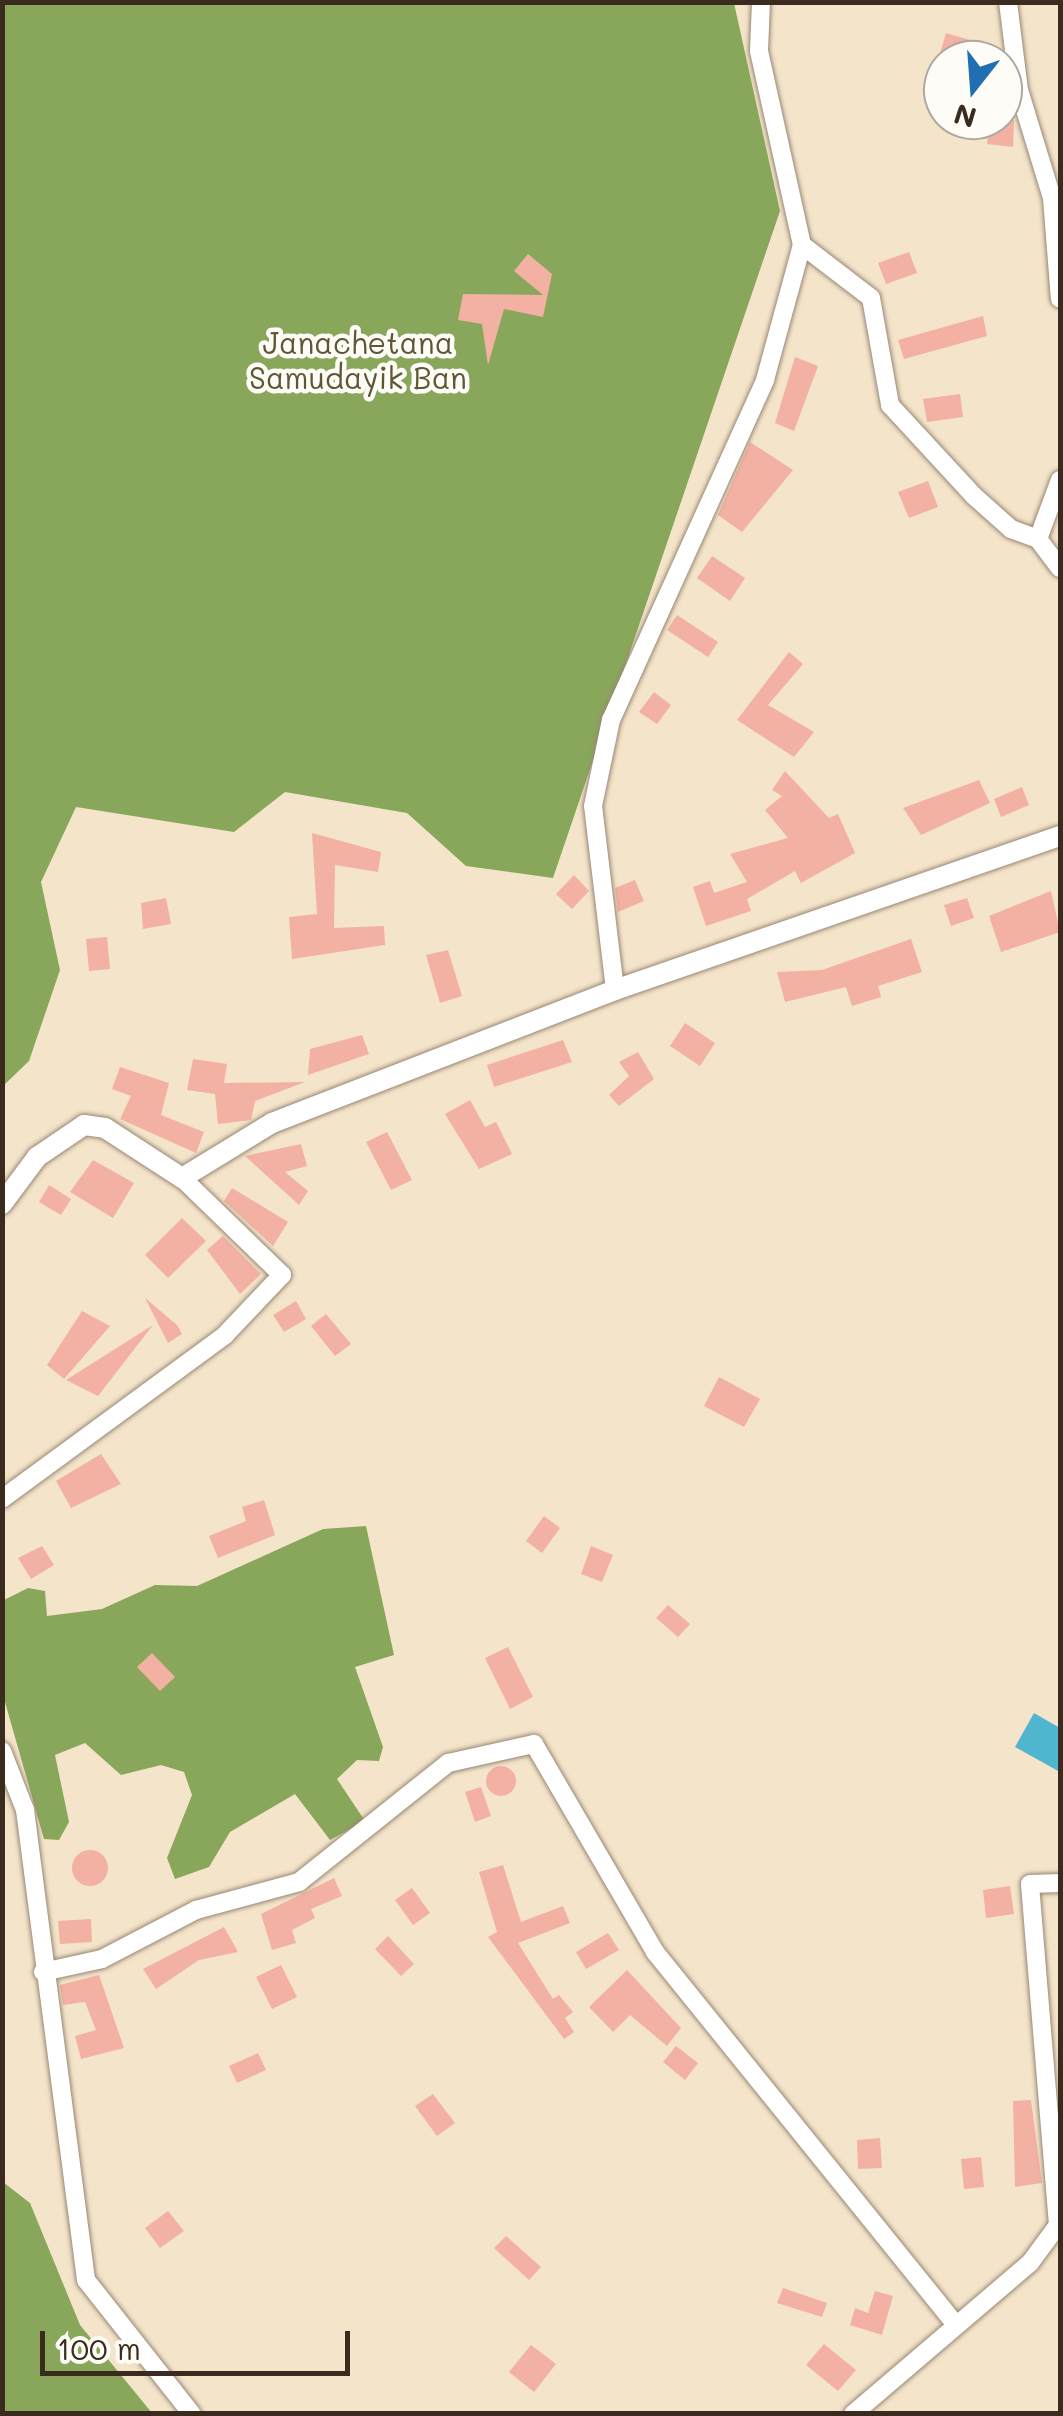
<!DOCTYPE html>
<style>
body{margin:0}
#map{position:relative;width:1063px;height:2416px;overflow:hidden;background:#f4e4ca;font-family:Mali,sans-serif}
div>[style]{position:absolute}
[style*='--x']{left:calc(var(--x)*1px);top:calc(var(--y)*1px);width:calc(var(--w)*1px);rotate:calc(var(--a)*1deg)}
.forest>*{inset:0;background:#89a75b}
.water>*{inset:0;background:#50b5ce}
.building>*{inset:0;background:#f3b1a3}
.round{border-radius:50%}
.roads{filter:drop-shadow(0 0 2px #988774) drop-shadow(0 0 2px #988774)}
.minor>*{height:18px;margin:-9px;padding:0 9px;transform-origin:9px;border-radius:9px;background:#fff}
.tertiary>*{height:20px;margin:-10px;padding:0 10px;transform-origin:10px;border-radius:10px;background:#fff}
span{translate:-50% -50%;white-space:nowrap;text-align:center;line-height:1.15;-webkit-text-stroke:9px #fdfcf7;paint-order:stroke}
.park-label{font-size:30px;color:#5d5734}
.frame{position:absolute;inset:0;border:5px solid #3b2a1e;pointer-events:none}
.north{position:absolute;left:923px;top:40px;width:100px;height:100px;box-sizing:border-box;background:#fdfcf7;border:2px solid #afa8a0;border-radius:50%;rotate:197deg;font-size:28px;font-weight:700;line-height:40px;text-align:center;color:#3b2a1e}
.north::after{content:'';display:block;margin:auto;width:35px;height:45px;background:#1f6fb2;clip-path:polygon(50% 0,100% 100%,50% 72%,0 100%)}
.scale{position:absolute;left:40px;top:2331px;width:310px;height:45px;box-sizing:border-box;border:5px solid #3b2a1e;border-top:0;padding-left:12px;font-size:30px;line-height:35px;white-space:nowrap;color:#3b2a1e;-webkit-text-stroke:8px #fdfcf7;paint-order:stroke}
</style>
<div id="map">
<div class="forest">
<div style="clip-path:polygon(3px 3px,734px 3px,780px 211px,553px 878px,466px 866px,407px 813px,285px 792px,234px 832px,76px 807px,41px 882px,60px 970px,29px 1061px,3px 1086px)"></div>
<div style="clip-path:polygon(366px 1526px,394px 1655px,355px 1667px,383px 1747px,379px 1761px,357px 1760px,337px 1779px,365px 1821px,330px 1840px,295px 1794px,230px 1832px,209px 1867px,175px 1879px,167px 1858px,192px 1795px,184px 1772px,161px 1765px,121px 1775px,85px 1743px,55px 1755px,69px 1822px,59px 1840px,44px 1839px,3px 1695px,2px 1601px,28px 1588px,45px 1591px,47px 1616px,102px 1609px,155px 1585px,197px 1586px,323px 1529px)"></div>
<div style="clip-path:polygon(3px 2182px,30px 2203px,80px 2325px,152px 2413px,3px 2413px)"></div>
</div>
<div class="water">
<div style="clip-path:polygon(1034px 1713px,1060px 1728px,1060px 1772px,1015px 1747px)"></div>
</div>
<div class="building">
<div style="clip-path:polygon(946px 33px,1001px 49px,1003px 60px,939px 57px)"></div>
<div style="clip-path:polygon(990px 120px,1014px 120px,1013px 147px,987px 144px)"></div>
<div style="clip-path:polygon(909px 252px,917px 273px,886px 284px,878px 263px)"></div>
<div style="clip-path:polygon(528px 254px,552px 274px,543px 317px,504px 309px,488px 365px,482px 324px,458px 320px,463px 294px,543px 295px,514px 271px)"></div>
<div style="clip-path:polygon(983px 316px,987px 336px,904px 359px,898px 340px)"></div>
<div style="clip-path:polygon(795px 357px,818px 366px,794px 431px,775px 423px)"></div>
<div style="clip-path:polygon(960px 394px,963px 417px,927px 422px,923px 399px)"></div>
<div style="clip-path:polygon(750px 442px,793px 470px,742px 532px,718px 515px)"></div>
<div style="clip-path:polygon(928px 481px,938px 507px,909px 518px,898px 492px)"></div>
<div style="clip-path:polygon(712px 556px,745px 578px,730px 601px,697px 578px)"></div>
<div style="clip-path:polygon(677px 615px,718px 642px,708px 657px,667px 630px)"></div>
<div style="clip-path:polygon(789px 652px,803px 664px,768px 705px,814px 732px,794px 757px,737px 720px)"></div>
<div style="clip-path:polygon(654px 692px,671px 705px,657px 724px,639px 712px)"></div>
<div style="clip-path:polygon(785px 771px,829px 818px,838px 814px,855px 853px,801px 883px,795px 871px,747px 899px,751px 911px,706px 926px,693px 887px,710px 881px,714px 893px,747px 882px,730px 854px,788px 838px,765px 810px,782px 796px,772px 790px)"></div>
<div style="clip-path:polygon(979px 780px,990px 803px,921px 835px,903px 808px)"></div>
<div style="clip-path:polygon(1022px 787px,1029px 805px,1001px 817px,994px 799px)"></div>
<div style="clip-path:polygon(312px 833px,381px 852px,378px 872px,335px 865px,334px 928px,384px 926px,385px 945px,292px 959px,289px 917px,317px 914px)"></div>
<div style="clip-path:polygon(574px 875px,589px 891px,572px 909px,556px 894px)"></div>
<div style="clip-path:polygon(635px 880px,644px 901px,618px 912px,615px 888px)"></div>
<div style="clip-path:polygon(1051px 891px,1060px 932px,1001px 952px,989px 916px)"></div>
<div style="clip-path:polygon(166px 898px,171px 924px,143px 929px,141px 903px)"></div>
<div style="clip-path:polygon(967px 898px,974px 918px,951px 926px,944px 905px)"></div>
<div style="clip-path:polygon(107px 937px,110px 969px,89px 971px,86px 939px)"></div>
<div style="clip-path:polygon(911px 939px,922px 972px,878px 986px,881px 997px,852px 1006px,846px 987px,785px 1002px,777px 972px,822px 970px)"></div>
<div style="clip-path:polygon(448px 950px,462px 996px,440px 1003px,426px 955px)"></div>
<div style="clip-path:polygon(685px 1023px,715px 1043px,700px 1066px,670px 1046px)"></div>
<div style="clip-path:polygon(362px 1035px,369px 1054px,308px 1075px,310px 1049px)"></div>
<div style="clip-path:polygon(563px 1040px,572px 1062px,494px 1087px,487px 1065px)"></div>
<div style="clip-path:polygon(638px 1052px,654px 1079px,619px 1106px,609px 1095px,629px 1076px,619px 1062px)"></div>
<div style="clip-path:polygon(193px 1059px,227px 1064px,224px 1083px,305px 1082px,255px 1101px,251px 1120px,218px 1124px,215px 1094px,187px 1090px)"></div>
<div style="clip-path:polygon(120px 1067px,169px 1083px,161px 1115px,204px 1132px,196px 1153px,120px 1119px,131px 1096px,112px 1089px)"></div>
<div style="clip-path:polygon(470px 1100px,485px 1127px,496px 1122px,512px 1154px,479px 1169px,445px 1114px)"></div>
<div style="clip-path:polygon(387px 1132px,412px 1180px,391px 1190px,366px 1142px)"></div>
<div style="clip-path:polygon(301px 1144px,307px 1166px,285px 1172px,308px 1191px,299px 1205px,245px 1156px)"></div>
<div style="clip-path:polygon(93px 1160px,134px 1183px,113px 1218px,70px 1192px)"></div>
<div style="clip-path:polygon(49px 1185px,71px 1199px,61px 1215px,39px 1202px)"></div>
<div style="clip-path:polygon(232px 1188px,288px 1222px,273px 1246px,224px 1201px)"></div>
<div style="clip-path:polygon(182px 1218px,206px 1241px,168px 1278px,145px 1255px)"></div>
<div style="clip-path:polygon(223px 1236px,261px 1274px,240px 1294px,207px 1250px)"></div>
<div style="clip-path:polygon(145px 1298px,177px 1325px,182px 1334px,168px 1343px)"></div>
<div style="clip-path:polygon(296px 1301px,306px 1319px,284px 1332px,273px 1315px)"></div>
<div style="clip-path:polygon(82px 1311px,110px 1326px,64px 1379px,47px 1365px)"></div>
<div style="clip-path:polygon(326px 1314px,351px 1344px,335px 1356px,311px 1326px)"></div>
<div style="clip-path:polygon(153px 1325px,98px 1396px,66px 1380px)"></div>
<div style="clip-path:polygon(719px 1377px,760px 1399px,744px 1427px,704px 1406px)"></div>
<div style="clip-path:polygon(101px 1454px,121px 1484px,71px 1508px,56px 1481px)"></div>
<div style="clip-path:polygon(264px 1500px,275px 1535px,218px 1558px,209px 1536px,246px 1521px,242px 1507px)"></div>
<div style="clip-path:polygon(544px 1516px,560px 1528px,542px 1553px,526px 1541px)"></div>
<div style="clip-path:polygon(42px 1546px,54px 1565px,31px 1579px,18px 1558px)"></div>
<div style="clip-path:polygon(591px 1546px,613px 1555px,602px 1582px,581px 1574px)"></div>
<div style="clip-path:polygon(668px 1605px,690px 1624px,678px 1637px,656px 1618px)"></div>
<div style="clip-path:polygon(508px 1647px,533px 1697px,510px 1709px,485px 1658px)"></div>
<div style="clip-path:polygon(152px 1653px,175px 1677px,160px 1691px,137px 1667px)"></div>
<div class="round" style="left:486px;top:1766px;width:30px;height:30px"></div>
<div style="clip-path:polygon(481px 1787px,491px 1816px,475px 1822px,465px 1792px)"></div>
<div class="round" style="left:72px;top:1850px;width:36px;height:36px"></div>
<div style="clip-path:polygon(503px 1865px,521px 1922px,563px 1906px,570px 1923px,518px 1943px,553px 1999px,559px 1995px,573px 2012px,565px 2018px,574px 2032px,564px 2039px,488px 1937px,497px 1932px,479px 1872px)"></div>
<div style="clip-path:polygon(334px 1878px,342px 1896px,311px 1909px,315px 1918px,292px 1930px,296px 1943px,272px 1950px,261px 1914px)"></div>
<div style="clip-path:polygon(1010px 1886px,1014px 1914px,986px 1918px,983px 1890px)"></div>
<div style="clip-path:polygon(412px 1888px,430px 1913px,413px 1925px,395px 1900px)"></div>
<div style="clip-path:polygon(91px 1919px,92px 1942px,60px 1944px,58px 1921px)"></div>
<div style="clip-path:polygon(224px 1927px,238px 1952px,199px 1960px,156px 1989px,143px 1969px)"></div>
<div style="clip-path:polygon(608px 1933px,619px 1950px,586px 1969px,576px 1952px)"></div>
<div style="clip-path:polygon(388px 1936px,414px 1964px,401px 1976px,375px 1949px)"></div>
<div style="clip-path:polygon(281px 1965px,297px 1997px,272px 2009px,256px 1977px)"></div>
<div style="clip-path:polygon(627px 1970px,681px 2028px,667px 2046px,630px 2015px,613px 2032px,589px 2007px)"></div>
<div style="clip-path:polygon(99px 1975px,124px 2048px,81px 2059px,75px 2036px,96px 2030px,85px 2002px,63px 2005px,60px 1985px)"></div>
<div style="clip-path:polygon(676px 2046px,698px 2063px,685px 2080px,663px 2062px)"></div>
<div style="clip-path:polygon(258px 2053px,266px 2070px,237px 2083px,229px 2066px)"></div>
<div style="clip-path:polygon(433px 2094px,455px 2123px,437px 2136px,415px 2106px)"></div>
<div style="clip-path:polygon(1031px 2100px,1042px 2183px,1015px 2187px,1013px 2101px)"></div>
<div style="clip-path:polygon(880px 2138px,882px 2168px,858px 2169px,857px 2140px)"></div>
<div style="clip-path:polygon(981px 2157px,984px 2187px,964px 2189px,961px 2159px)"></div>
<div style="clip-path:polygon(168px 2211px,184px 2231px,160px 2248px,145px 2228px)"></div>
<div style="clip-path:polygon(506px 2236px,541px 2267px,529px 2280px,494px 2248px)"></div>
<div style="clip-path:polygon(783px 2288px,827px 2303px,822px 2317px,777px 2303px)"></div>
<div style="clip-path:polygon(875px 2291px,893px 2296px,882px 2335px,850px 2325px,855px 2308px,868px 2313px)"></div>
<div style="clip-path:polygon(824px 2344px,856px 2370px,838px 2391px,806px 2365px)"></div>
<div style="clip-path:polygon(531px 2345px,556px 2364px,534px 2392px,509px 2372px)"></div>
</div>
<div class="roads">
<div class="minor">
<div style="--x:1008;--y:2;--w:89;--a:82.9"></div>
<div style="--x:1019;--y:90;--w:113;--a:73"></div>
<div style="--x:1052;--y:198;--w:101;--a:85.5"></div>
<div style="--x:802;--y:245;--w:87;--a:37.5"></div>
<div style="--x:871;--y:298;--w:109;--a:79.9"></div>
<div style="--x:890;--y:405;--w:124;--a:47.3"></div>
<div style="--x:974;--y:496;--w:50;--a:41.7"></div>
<div style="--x:1011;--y:529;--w:29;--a:20"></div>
<div style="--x:1038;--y:539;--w:36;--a:53"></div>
<div style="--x:1038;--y:539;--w:63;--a:-69.6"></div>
<div style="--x:615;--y:990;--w:185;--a:-96.8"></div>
<div style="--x:593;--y:806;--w:88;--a:-78.2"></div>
<div style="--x:611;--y:720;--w:373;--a:-65.6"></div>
<div style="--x:765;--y:380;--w:140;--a:-74.7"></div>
<div style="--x:802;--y:245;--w:199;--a:-102.5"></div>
<div style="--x:759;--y:51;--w:49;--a:-87.7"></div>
<div style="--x:2;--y:1499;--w:277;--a:-36.3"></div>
<div style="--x:225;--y:1335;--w:83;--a:-46.5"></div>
<div style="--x:282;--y:1275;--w:139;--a:-135.9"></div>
<div style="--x:2;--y:1751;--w:63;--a:68.7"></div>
<div style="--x:25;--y:1810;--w:474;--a:82.6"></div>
<div style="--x:86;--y:2280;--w:171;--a:51.7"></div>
<div style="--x:43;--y:1972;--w:60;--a:-12.4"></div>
<div style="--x:102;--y:1959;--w:106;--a:-27.5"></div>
<div style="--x:196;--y:1910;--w:107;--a:-15.2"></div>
<div style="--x:299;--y:1882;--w:191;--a:-38.6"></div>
<div style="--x:448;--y:1763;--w:88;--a:-12.5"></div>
<div style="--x:534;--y:1744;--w:241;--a:59.8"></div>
<div style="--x:655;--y:1952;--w:476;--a:51.1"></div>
<div style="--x:853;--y:2414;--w:233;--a:-40.5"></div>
<div style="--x:1030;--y:2263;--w:47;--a:-53.6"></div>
<div style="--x:1058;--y:2225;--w:342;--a:-94.7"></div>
<div style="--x:1030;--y:1884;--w:30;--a:-2"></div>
</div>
<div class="tertiary">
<div style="--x:2;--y:1204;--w:59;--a:-53.3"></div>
<div style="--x:37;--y:1157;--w:57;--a:-34.2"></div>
<div style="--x:84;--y:1125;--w:21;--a:8"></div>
<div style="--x:105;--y:1128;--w:92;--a:33"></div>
<div style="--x:182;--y:1178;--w:105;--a:-31.4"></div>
<div style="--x:272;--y:1123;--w:368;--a:-21.2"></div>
<div style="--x:615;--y:990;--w:471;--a:-19.1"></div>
</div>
</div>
<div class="park-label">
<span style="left:358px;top:359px">Janachetana<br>Samudayik Ban</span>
</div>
<div class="frame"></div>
<div class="north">N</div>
<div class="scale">100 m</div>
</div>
